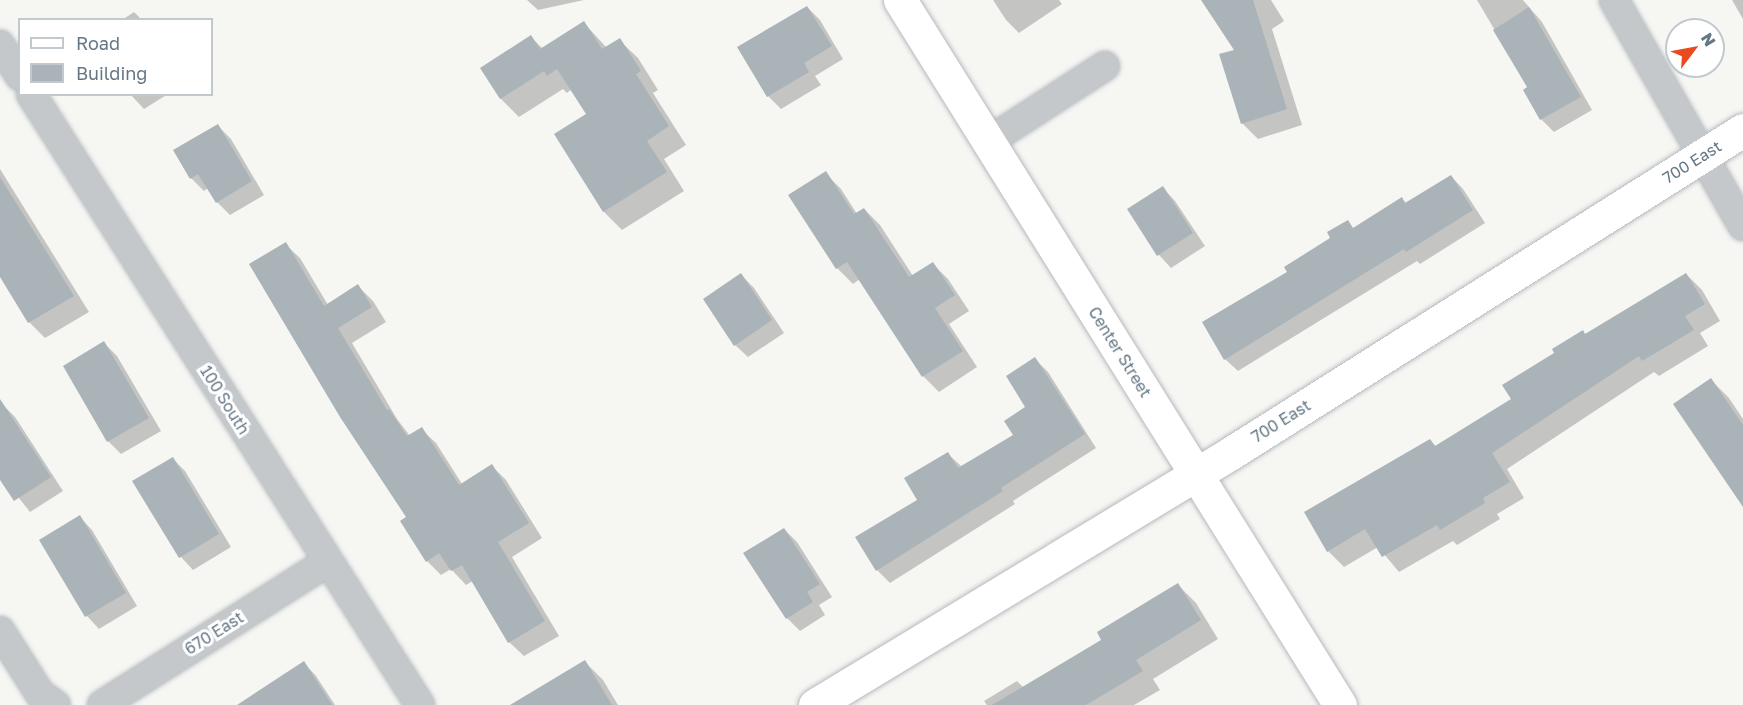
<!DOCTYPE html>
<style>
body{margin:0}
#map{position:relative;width:1743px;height:705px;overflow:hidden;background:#f6f6f3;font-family:"Golos Text",sans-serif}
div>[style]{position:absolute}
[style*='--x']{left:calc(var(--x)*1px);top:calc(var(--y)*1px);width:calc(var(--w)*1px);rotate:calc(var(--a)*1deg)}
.shadow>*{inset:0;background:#0003}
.building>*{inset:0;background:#aab3b8}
.roads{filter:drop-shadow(0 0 2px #b4babe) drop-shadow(0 0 2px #b4babe)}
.street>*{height:28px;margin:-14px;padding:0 14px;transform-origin:14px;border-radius:14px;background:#c4c8cb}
.secondary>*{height:33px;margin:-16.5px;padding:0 16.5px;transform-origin:16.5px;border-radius:16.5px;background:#fff}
span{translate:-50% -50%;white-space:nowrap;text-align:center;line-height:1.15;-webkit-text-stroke:6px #fff;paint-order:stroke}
.street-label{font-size:16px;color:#647785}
.legend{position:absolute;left:18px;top:18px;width:195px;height:78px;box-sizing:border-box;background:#fff;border:2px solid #c1c9ce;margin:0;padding:8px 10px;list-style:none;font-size:18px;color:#647785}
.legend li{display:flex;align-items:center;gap:12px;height:30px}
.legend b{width:30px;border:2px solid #c1c9ce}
.north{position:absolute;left:1665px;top:18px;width:60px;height:60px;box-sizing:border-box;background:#fff;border:2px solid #c1c9ce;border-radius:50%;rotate:58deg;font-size:16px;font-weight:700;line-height:24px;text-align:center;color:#647785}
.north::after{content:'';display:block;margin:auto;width:21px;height:27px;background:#eb491f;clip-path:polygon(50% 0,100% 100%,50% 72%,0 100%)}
</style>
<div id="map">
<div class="shadow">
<div style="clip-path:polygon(527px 0,584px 0,538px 10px)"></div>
<div style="clip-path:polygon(993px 0,1059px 0,1062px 4px,1019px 33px,1006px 20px)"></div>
<div style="clip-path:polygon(1203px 0,1271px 0,1284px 21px,1272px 29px,1302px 125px,1258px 139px,1242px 123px,1236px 51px)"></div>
<div style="clip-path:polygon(1477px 0,1523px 0,1542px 22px,1592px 110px,1554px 132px,1541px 119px,1525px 90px,1529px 88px)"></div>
<div style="clip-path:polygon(1732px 0,1743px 0,1743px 19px)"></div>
<div style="clip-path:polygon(807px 7px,820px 20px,843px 59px,815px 76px,821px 85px,781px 109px,768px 96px,739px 48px)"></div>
<div style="clip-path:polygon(134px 12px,142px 20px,122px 20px)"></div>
<div style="clip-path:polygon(584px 23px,607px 48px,619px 40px,638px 58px,658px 90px,653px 93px,686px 145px,664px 159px,684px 191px,622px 230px,604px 212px,588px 114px,572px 89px,567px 93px,563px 89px,519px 117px,501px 99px,482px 69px,531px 37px,543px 49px)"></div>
<div style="clip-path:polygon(130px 94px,168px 94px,144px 109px)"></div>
<div style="clip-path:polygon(218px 126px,231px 139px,264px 195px,230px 215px,217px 202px,208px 188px,204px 191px,191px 178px)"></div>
<div style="clip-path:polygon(0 169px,89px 312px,45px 338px,29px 322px,0 274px)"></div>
<div style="clip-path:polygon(825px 173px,841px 189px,857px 214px,864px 209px,880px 225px,913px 276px,933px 264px,948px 279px,969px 311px,949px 324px,977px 367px,939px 392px,923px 376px,860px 279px,853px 284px,837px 268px,790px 196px)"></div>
<div style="clip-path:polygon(1451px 176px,1463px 189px,1485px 223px,1420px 264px,1417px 261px,1238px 371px,1225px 359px,1289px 273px,1332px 238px,1347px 222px,1354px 229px,1402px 199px,1407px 204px)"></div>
<div style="clip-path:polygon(1163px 188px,1175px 201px,1205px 246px,1171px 268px,1159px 255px,1129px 210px)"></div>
<div style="clip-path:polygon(285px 244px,300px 258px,328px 305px,358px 286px,373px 301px,386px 322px,352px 343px,397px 419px,410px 436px,421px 429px,436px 443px,462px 484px,492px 466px,506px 480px,542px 538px,512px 557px,559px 636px,524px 656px,509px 642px,473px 581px,466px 585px,451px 569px,441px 575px,427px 561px)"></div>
<div style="clip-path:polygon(1686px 274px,1702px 290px,1720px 321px,1700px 333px,1708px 346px,1659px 376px,1654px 372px,1507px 469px,1524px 498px,1497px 514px,1500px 519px,1457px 545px,1453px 541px,1399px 572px,1378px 547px,1344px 567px,1328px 551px,1430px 440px,1436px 447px,1513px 400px,1586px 335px)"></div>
<div style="clip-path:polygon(741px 275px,754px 288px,784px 333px,748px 357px,735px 345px)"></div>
<div style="clip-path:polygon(104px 343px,117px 356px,161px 431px,121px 454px,108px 441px)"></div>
<div style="clip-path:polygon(1035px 359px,1048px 372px,1096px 448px,1013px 501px,1015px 504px,890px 583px,878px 571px,857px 537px,919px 500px,948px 454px,961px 466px,1015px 436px,1027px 408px)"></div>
<div style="clip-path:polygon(1711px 380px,1729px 398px,1743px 419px,1743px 500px)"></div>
<div style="clip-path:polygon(2px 404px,15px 417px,63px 491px,30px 512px,0 474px)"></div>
<div style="clip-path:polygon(173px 459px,185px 471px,231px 547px,193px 570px,181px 557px,135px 482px)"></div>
<div style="clip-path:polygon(80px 517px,92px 530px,137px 606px,99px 629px,87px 616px,41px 540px)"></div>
<div style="clip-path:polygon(784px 529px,797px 542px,832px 597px,819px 605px,825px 615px,800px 631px,787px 618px)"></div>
<div style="clip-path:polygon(1178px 585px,1196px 603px,1218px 639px,1153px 679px,1160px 690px,1134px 705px,987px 705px,984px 701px,1017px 681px,1024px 688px,1103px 640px)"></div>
<div style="clip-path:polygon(585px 662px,603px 680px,618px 705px,543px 705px)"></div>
<div style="clip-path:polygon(304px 663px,316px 676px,335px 705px,239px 705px)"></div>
</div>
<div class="building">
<div style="clip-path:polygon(1201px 0,1253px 0,1287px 109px,1241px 124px,1219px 54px,1234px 50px)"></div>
<div style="clip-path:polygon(807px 6px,832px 46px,804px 63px,809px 72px,767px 97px,737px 47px)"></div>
<div style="clip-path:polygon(1529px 7px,1581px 97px,1540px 120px,1523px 90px,1527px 87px,1493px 30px)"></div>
<div style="clip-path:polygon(584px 21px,602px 49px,620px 38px,641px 71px,636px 74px,669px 126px,647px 141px,667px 172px,603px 212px,554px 134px,586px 114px,557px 69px,547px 76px,544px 71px,500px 99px,480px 68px,531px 35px,540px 49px)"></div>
<div style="clip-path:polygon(218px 124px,252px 181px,216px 203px,198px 174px,190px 179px,173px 150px)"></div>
<div style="clip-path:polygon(826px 171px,854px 214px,864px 208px,909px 277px,933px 262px,955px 295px,935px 308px,963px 351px,922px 377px,847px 262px,836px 269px,788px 195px)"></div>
<div style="clip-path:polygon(1451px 175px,1473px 210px,1406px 252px,1404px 249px,1224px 360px,1202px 322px,1287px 272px,1284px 267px,1330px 238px,1327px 232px,1348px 220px,1353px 228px,1402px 197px,1405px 203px)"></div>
<div style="clip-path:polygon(0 177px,74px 296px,28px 323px,0 277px)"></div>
<div style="clip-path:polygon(1163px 186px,1193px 233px,1157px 256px,1127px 209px)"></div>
<div style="clip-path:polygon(286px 242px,324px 306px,358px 284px,372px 307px,338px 328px,387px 410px,389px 409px,407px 436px,422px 427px,459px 485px,492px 464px,529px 523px,498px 542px,545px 621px,508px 643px,462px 565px,451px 571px,439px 553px,426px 562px,400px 521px,406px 517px,340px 417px,249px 264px)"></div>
<div style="clip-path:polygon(741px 273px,772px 320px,734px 346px,703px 299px)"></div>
<div style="clip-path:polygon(1686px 273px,1705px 304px,1685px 316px,1694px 330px,1642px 361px,1639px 356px,1492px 453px,1510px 482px,1483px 498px,1485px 503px,1440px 530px,1437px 525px,1382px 557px,1365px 529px,1327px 552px,1304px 512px,1430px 439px,1435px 446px,1511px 399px,1502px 385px,1554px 353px,1552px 349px,1583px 330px,1585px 334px)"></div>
<div style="clip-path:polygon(104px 341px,149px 418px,107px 442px,63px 366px)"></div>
<div style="clip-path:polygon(1035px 357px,1085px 434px,1001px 488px,1003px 491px,876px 571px,855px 537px,917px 500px,904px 478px,948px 452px,958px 468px,1013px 435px,1004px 421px,1025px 407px,1006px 376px)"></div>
<div style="clip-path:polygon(1711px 378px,1743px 425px,1743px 507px,1673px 404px)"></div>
<div style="clip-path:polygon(0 399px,51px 477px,14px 501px,0 480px)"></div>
<div style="clip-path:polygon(173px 457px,219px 534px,179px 558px,132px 481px)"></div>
<div style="clip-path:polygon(80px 515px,126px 593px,85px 617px,39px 540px)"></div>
<div style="clip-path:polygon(784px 528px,820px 584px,807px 592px,813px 602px,786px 619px,743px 553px)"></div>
<div style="clip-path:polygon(1178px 583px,1201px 620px,1136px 660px,1143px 671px,1086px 705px,992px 705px,1101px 640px,1097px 632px)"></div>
<div style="clip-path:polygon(585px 660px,612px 705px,510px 705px)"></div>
<div style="clip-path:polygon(304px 661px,332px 705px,237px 705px)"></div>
</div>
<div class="roads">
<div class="street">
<div style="--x:1614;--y:0;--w:260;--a:60.3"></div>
<div style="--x:0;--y:45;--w:37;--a:57"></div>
<div style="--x:31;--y:94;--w:724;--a:57.52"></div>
<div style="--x:989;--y:141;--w:138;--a:-32.9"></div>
<div style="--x:0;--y:631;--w:75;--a:57.6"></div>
<div style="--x:40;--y:694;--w:19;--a:35"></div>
<div style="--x:102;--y:705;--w:267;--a:-32.4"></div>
</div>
<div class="secondary">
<div style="--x:900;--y:0;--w:831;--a:58.03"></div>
<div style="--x:815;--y:705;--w:486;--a:-31.2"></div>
<div style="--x:1231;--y:453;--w:605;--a:-32.25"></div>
</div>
</div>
<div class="street-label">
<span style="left:1692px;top:162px;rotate:-32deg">700 East</span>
<span style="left:1120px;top:352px;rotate:58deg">Center Street</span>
<span style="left:225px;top:400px;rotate:58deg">100 South</span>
<span style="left:1281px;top:421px;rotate:-32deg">700 East</span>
<span style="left:214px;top:633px;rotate:-32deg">670 East</span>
</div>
<ul class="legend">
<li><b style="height:8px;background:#fff"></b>Road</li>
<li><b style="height:16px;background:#aab3b8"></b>Building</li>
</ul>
<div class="north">N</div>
</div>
